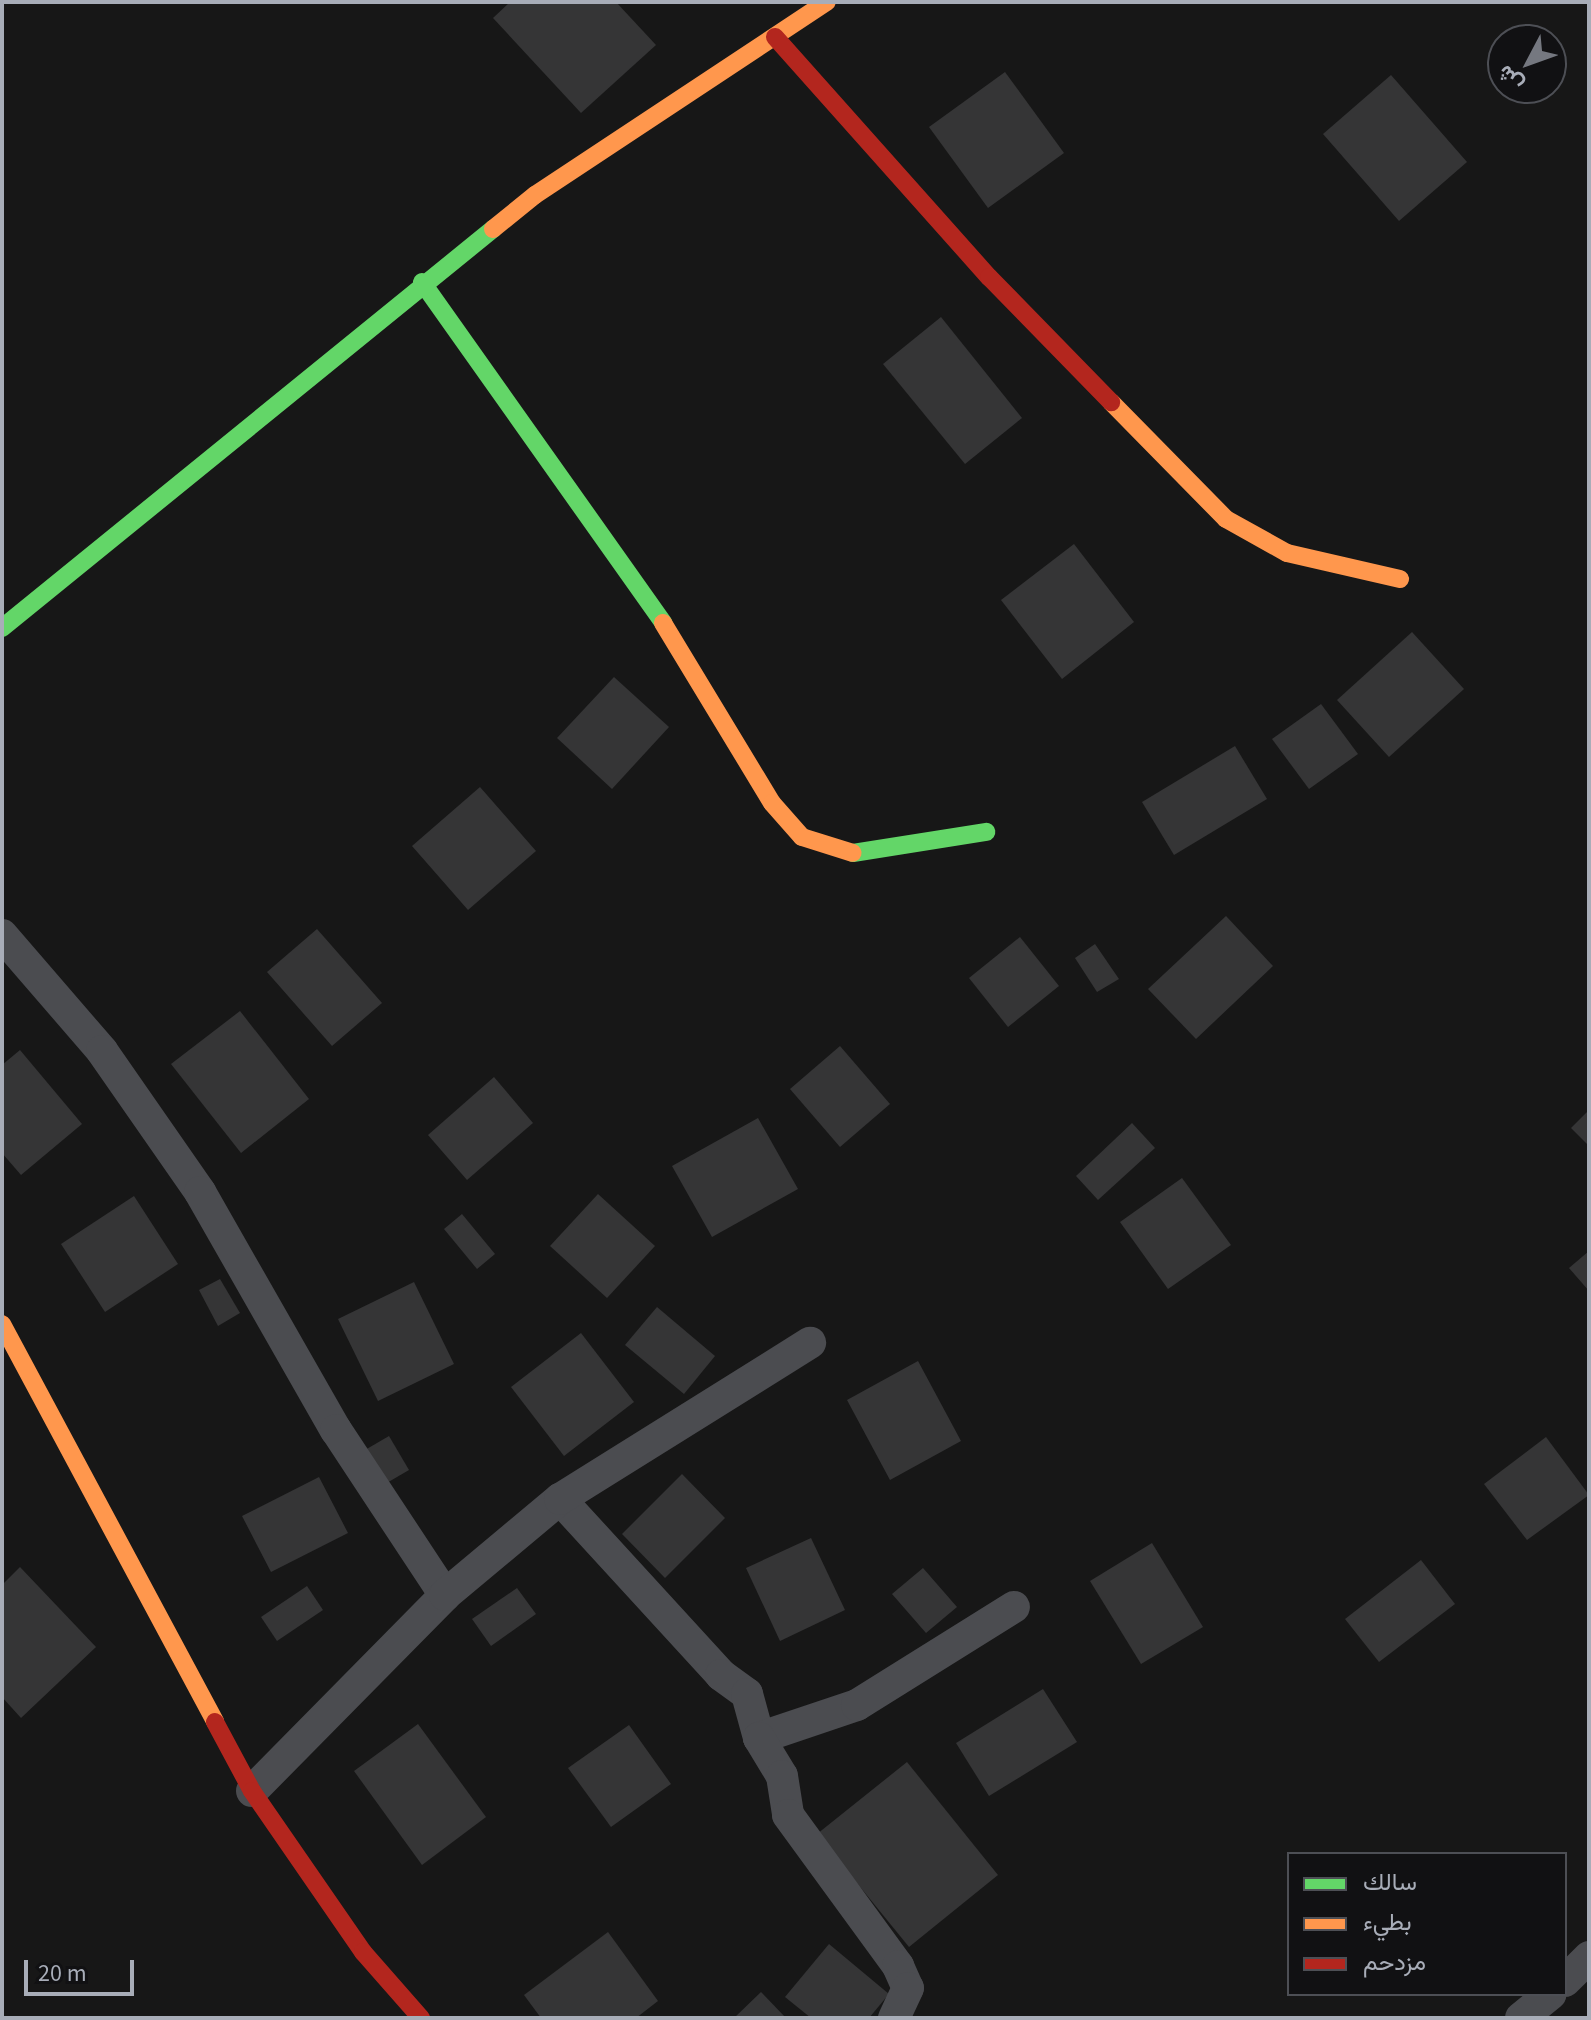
<!DOCTYPE html>
<meta charset="utf-8">
<style>
body{margin:0}
#map{position:relative;width:1591px;height:2020px;overflow:hidden;background:#171717;font-family:"Source Sans 3",Vazirmatn,sans-serif}
div>[style]{position:absolute}
[style*='--x']{left:calc(var(--x)*1px);top:calc(var(--y)*1px);width:calc(var(--w)*1px);rotate:calc(var(--a)*1deg)}
.building>*{inset:0;background:#353536}
.street>*{height:32px;margin:-16px;padding:0 16px;transform-origin:16px;border-radius:16px;background:#4b4c50}
.fast>*{height:18px;margin:-9px;padding:0 9px;transform-origin:9px;border-radius:9px;background:#63d668}
.slow>*{height:18px;margin:-9px;padding:0 9px;transform-origin:9px;border-radius:9px;background:#ff974d}
.jam>*{height:18px;margin:-9px;padding:0 9px;transform-origin:9px;border-radius:9px;background:#b3261e}
span{translate:-50% -50%;white-space:nowrap;text-align:center;line-height:1.15;-webkit-text-stroke:7px #111113;paint-order:stroke}
.frame{position:absolute;inset:0;border:4px solid #a8adb8;pointer-events:none}
.legend{position:absolute;left:1287px;top:1852px;width:280px;height:144px;box-sizing:border-box;background:#111113;border:2px solid #4d4f55;margin:0;padding:10px 14px;list-style:none;font-size:24px;color:#a8adb8}
.legend li{display:flex;align-items:center;gap:16px;height:40px}
.legend b{width:40px;border:2px solid #4d4f55}
.north{position:absolute;left:1487px;top:24px;width:80px;height:80px;box-sizing:border-box;background:#111113;border:2px solid #4d4f55;border-radius:50%;rotate:229deg;font-size:22px;font-weight:700;line-height:32px;text-align:center;color:#a8adb8}
.north::after{content:'';display:block;margin:auto;width:28px;height:36px;background:#757880;clip-path:polygon(50% 0,100% 100%,50% 72%,0 100%)}
.scale{position:absolute;left:24px;top:1960px;width:110px;height:36px;box-sizing:border-box;border:4px solid #a8adb8;border-top:0;padding-left:10px;font-size:24px;line-height:28px;white-space:nowrap;color:#a8adb8;-webkit-text-stroke:6px #111113;paint-order:stroke}
</style>
<div id="map">
<div class="building">
<div style="clip-path:polygon(510px 2px,616px 2px,656px 45px,581px 113px,493px 18px)"></div>
<div style="clip-path:polygon(1005px 72px,1064px 153px,988px 208px,929px 127px)"></div>
<div style="clip-path:polygon(1391px 75px,1467px 162px,1399px 221px,1323px 134px)"></div>
<div style="clip-path:polygon(941px 317px,1022px 418px,965px 464px,883px 364px)"></div>
<div style="clip-path:polygon(1074px 544px,1134px 622px,1062px 679px,1001px 600px)"></div>
<div style="clip-path:polygon(1412px 632px,1464px 689px,1389px 757px,1337px 700px)"></div>
<div style="clip-path:polygon(614px 677px,669px 727px,612px 789px,557px 738px)"></div>
<div style="clip-path:polygon(1321px 704px,1358px 754px,1309px 789px,1272px 739px)"></div>
<div style="clip-path:polygon(1235px 746px,1267px 799px,1174px 855px,1142px 802px)"></div>
<div style="clip-path:polygon(480px 787px,536px 851px,468px 910px,412px 846px)"></div>
<div style="clip-path:polygon(1226px 916px,1273px 966px,1196px 1039px,1148px 989px)"></div>
<div style="clip-path:polygon(317px 929px,382px 1003px,332px 1046px,267px 972px)"></div>
<div style="clip-path:polygon(1020px 937px,1059px 986px,1008px 1027px,969px 978px)"></div>
<div style="clip-path:polygon(1095px 944px,1119px 979px,1097px 992px,1075px 958px)"></div>
<div style="clip-path:polygon(240px 1011px,309px 1099px,241px 1153px,171px 1064px)"></div>
<div style="clip-path:polygon(840px 1046px,890px 1104px,840px 1147px,790px 1089px)"></div>
<div style="clip-path:polygon(20px 1050px,82px 1124px,21px 1175px,2px 1153px,2px 1065px)"></div>
<div style="clip-path:polygon(494px 1077px,533px 1123px,467px 1180px,428px 1135px)"></div>
<div style="clip-path:polygon(1589px 1110px,1589px 1146px,1571px 1128px)"></div>
<div style="clip-path:polygon(758px 1118px,798px 1189px,712px 1237px,672px 1166px)"></div>
<div style="clip-path:polygon(1132px 1123px,1155px 1148px,1098px 1200px,1076px 1176px)"></div>
<div style="clip-path:polygon(1182px 1178px,1231px 1245px,1168px 1289px,1120px 1222px)"></div>
<div style="clip-path:polygon(598px 1194px,655px 1246px,607px 1298px,550px 1246px)"></div>
<div style="clip-path:polygon(134px 1196px,178px 1264px,105px 1312px,61px 1244px)"></div>
<div style="clip-path:polygon(462px 1214px,495px 1254px,477px 1269px,444px 1229px)"></div>
<div style="clip-path:polygon(1589px 1251px,1589px 1291px,1569px 1268px)"></div>
<div style="clip-path:polygon(220px 1279px,240px 1313px,218px 1326px,199px 1290px)"></div>
<div style="clip-path:polygon(414px 1282px,454px 1364px,378px 1401px,338px 1319px)"></div>
<div style="clip-path:polygon(657px 1307px,715px 1356px,684px 1394px,625px 1345px)"></div>
<div style="clip-path:polygon(581px 1333px,634px 1402px,564px 1456px,511px 1387px)"></div>
<div style="clip-path:polygon(918px 1361px,961px 1441px,890px 1480px,847px 1400px)"></div>
<div style="clip-path:polygon(389px 1436px,409px 1470px,385px 1484px,365px 1450px)"></div>
<div style="clip-path:polygon(1546px 1437px,1589px 1495px,1527px 1540px,1484px 1484px)"></div>
<div style="clip-path:polygon(682px 1474px,725px 1518px,665px 1578px,622px 1534px)"></div>
<div style="clip-path:polygon(319px 1477px,348px 1533px,271px 1572px,242px 1516px)"></div>
<div style="clip-path:polygon(811px 1538px,845px 1610px,780px 1641px,746px 1568px)"></div>
<div style="clip-path:polygon(1152px 1543px,1203px 1627px,1141px 1664px,1090px 1581px)"></div>
<div style="clip-path:polygon(1421px 1560px,1455px 1604px,1379px 1662px,1345px 1619px)"></div>
<div style="clip-path:polygon(20px 1567px,96px 1647px,21px 1718px,2px 1697px,2px 1585px)"></div>
<div style="clip-path:polygon(923px 1568px,957px 1607px,926px 1633px,892px 1594px)"></div>
<div style="clip-path:polygon(307px 1586px,323px 1610px,277px 1641px,261px 1617px)"></div>
<div style="clip-path:polygon(517px 1588px,536px 1614px,491px 1646px,472px 1619px)"></div>
<div style="clip-path:polygon(1043px 1689px,1077px 1742px,989px 1796px,956px 1743px)"></div>
<div style="clip-path:polygon(418px 1724px,486px 1817px,422px 1865px,354px 1771px)"></div>
<div style="clip-path:polygon(629px 1725px,671px 1784px,611px 1827px,568px 1768px)"></div>
<div style="clip-path:polygon(907px 1762px,998px 1875px,909px 1947px,817px 1834px)"></div>
<div style="clip-path:polygon(608px 1932px,658px 2001px,636px 2018px,541px 2018px,524px 1995px)"></div>
<div style="clip-path:polygon(829px 1944px,889px 1994px,869px 2018px,811px 2018px,785px 1997px)"></div>
<div style="clip-path:polygon(761px 1992px,786px 2018px,734px 2018px)"></div>
</div>
<div class="street">
<div style="--x:2;--y:935;--w:153;--a:49.2"></div>
<div style="--x:102;--y:1051;--w:172;--a:55.2"></div>
<div style="--x:200;--y:1192;--w:274;--a:60.3"></div>
<div style="--x:336;--y:1430;--w:198;--a:56.6"></div>
<div style="--x:560;--y:1499;--w:239;--a:47.5"></div>
<div style="--x:721;--y:1675;--w:32;--a:36"></div>
<div style="--x:747;--y:1694;--w:46;--a:74.7"></div>
<div style="--x:759;--y:1738;--w:103;--a:-18.6"></div>
<div style="--x:857;--y:1705;--w:185;--a:-32"></div>
<div style="--x:759;--y:1738;--w:44;--a:58.8"></div>
<div style="--x:782;--y:1776;--w:39;--a:81"></div>
<div style="--x:788;--y:1815;--w:187;--a:53.9"></div>
<div style="--x:898;--y:1966;--w:24;--a:66"></div>
<div style="--x:908;--y:1988;--w:33;--a:115"></div>
<div style="--x:252;--y:1791;--w:275;--a:-45.4"></div>
<div style="--x:445;--y:1595;--w:150;--a:-39.9"></div>
<div style="--x:560;--y:1499;--w:295;--a:-32"></div>
<div style="--x:1565;--y:1981;--w:34;--a:-45"></div>
<div style="--x:1521;--y:2018;--w:38;--a:-39"></div>
</div>
<div class="fast">
<div style="--x:422;--y:282;--w:418;--a:54.7"></div>
<div style="--x:2;--y:628;--w:633;--a:-39.1"></div>
<div style="--x:853;--y:853;--w:135;--a:-9"></div>
</div>
<div class="slow">
<div style="--x:493;--y:229;--w:54;--a:-39"></div>
<div style="--x:535;--y:195;--w:350;--a:-33.5"></div>
<div style="--x:1111;--y:402;--w:164;--a:45.5"></div>
<div style="--x:1226;--y:519;--w:70;--a:29.1"></div>
<div style="--x:1287;--y:553;--w:116;--a:13"></div>
<div style="--x:663;--y:623;--w:210;--a:58.8"></div>
<div style="--x:772;--y:803;--w:45;--a:48.6"></div>
<div style="--x:802;--y:837;--w:53;--a:17.4"></div>
<div style="--x:2;--y:1324;--w:451;--a:61.8"></div>
</div>
<div class="jam">
<div style="--x:775;--y:37;--w:322;--a:48.3"></div>
<div style="--x:989;--y:277;--w:175;--a:45.7"></div>
<div style="--x:215;--y:1722;--w:78;--a:61.8"></div>
<div style="--x:252;--y:1791;--w:196;--a:55.4"></div>
<div style="--x:363;--y:1952;--w:88;--a:48.7"></div>
</div>
<div class="frame"></div>
<ul class="legend">
<li><b style="height:10px;background:#63d668"></b>سالك</li>
<li><b style="height:10px;background:#ff974d"></b>بطيء</li>
<li><b style="height:10px;background:#b3261e"></b>مزدحم</li>
</ul>
<div class="north">ش</div>
<div class="scale">20 m</div>
</div>
